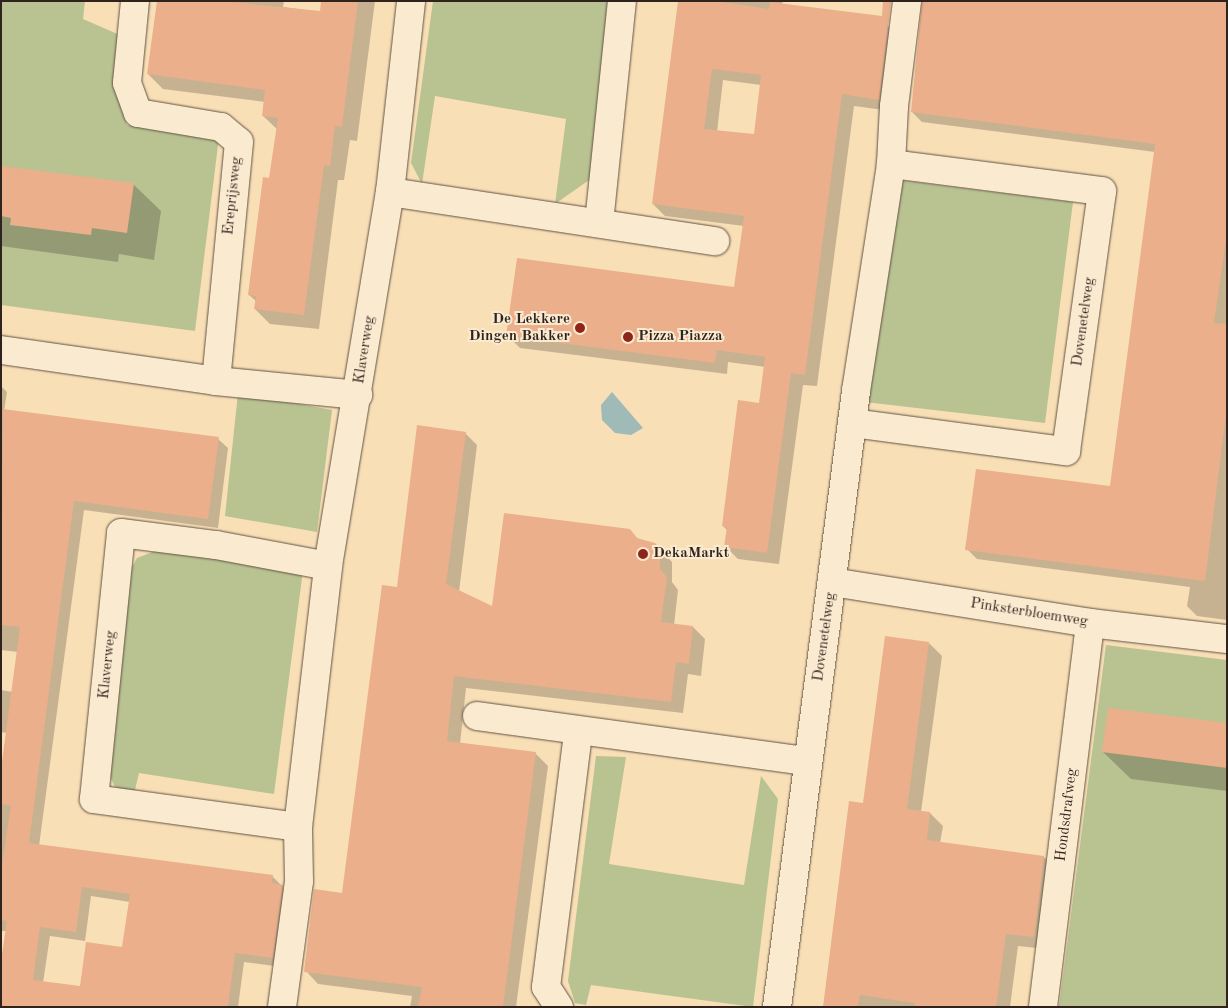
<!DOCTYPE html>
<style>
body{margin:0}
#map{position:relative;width:1228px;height:1008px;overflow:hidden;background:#f8dfb6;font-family:"Old Standard TT",serif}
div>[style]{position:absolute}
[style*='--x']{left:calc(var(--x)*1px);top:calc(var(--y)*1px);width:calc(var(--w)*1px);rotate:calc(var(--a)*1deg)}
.green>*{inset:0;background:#b9c291}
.water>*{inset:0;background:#a0bab7}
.shadow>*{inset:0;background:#0003}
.building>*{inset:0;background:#ebaf8b}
.roads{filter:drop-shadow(0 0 1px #625244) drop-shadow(0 0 1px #625244)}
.street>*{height:28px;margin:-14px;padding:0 14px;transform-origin:14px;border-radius:14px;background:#faead0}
.dots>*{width:14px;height:14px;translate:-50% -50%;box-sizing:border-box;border:2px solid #faead0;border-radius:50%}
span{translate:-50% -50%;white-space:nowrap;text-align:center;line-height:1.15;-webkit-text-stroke:4px #faead0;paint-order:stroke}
.street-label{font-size:15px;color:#30231e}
.poi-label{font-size:15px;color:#30231e;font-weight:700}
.right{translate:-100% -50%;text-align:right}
.left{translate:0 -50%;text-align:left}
.frame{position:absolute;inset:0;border:2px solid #30231e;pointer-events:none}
</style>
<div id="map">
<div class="green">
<div style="clip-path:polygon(1px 1px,85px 1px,83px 19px,122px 36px,113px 81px,127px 125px,219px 137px,195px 331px,1px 305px)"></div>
<div style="clip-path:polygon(433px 1px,609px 1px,592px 178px,555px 204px,566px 119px,435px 96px,422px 184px,411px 163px)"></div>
<div style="clip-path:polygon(899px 180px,1073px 202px,1045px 423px,865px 402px)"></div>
<div style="clip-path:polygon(238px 393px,332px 410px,317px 532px,225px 516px)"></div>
<div style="clip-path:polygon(163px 548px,303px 570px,274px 794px,139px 773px,134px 794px,115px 787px,104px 764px,126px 578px,137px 558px)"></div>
<div style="clip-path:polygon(1106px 645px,1227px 660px,1227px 1007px,1059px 1007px)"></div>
<div style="clip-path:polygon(596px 756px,626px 757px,609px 864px,744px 885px,761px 776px,778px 799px,753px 1007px,591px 985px,586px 1005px,575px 1003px,568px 981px)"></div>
</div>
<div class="water">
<div style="clip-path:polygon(612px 392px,643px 428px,631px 435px,615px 433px,602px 420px,601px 405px)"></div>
</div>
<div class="shadow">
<div style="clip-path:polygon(158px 1px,284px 1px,283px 7px,321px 12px,322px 1px,375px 1px,357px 141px,350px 140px,344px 180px,338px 180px,319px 329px,270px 324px,255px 309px,256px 301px,249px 295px,278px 130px,263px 116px,265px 102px,163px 89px,148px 74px)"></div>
<div style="clip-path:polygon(evenodd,679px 1px,783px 1px,782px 4px,879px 17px,891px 29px,891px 111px,854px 106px,817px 386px,803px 385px,779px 564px,738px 559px,726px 547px,728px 531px,723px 526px,761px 404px,765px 367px,728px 362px,727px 374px,520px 348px,508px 336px,735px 288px,744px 226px,665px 216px,653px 204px,679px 1px,723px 80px,761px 85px,755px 136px,717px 132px,723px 80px)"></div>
<div style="clip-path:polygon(1227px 1px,1227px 620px,1197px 616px,1187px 606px,1190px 587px,977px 559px,967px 549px,1111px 488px,1155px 152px,922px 122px,912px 112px)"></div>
<div style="clip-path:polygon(1px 167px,133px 184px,161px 211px,154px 260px,119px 254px,118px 262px,1px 246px)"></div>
<div style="clip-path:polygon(evenodd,1px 386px,7px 392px,4px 411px,218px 439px,228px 448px,218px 528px,84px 510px,39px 846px,272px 876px,292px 896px,282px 967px,244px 962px,238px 1007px,1px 1007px,7px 931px,1px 931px,1px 777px,7px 733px,1px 732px,1px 690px,13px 692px,18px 652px,1px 650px,1px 609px,28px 572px,1px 568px,1px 386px,91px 896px,130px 902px,123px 949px,81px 987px,43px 983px,50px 936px,85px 941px,91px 896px)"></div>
<div style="clip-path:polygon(465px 433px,477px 445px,459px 592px,493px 608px,629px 530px,639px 540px,655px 544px,672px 562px,672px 582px,678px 590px,674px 625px,693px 627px,705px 639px,701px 676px,688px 674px,683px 713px,466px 688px,460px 744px,536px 754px,548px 766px,516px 1007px,410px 1007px,412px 996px,318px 984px,306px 971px,343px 895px,398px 588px)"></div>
<div style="clip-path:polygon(929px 643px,942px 656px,921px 812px,930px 813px,943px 826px,940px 843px,1044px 857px,1057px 870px,1046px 949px,1018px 946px,1010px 1007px,824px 1007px,864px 805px)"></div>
<div style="clip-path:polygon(1227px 724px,1227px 791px,1131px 779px,1103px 752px)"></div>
</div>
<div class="building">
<div style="clip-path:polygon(157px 1px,224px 1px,320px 11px,321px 1px,358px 1px,342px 127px,335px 126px,330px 166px,324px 165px,304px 315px,254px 309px,256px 296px,248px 295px,263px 177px,269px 178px,278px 118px,262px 116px,265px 90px,147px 74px)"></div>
<div style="clip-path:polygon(evenodd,678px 1px,716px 1px,769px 9px,770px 2px,882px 16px,883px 1px,891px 1px,879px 100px,842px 94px,805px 375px,791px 373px,767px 553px,724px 547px,727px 527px,722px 526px,738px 400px,759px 403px,765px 357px,717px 350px,715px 363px,506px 336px,517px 258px,734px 287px,744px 216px,652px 204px,678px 1px,712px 69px,761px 75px,754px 134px,704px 129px,712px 69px)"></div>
<div style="clip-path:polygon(922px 1px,1227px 1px,1227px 233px,1214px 323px,1227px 324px,1227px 407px,1205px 581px,965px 550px,976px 469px,1110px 486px,1155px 144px,911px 112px)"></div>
<div style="clip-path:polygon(1px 166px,134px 183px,127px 233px,92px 228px,91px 235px,10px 225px,11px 218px,1px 216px)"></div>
<div style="clip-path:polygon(evenodd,3px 409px,219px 437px,208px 519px,74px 501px,29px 843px,273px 875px,272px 883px,283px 885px,273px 958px,235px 953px,228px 1007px,1px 1007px,1px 961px,7px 921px,1px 920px,1px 872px,11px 805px,1px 804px,1px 769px,20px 627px,1px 625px,3px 409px,82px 887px,130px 894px,122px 947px,86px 942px,80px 986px,33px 980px,40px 927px,76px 932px,82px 887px)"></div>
<div style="clip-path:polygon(417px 425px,466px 432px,446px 584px,492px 606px,504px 513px,630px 529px,637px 538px,655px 543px,660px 549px,660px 569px,667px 577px,661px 622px,693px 626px,689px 664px,676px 662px,671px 702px,454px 676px,447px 741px,536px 752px,503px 1007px,418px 1007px,422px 987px,304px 972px,314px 889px,342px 893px,382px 585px,397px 587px)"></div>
<div style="clip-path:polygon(885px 636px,929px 642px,907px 809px,930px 812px,927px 840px,1044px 856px,1034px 937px,1006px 934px,996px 1007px,915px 1007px,915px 1003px,860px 995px,858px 1007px,823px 1007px,849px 801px,863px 803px)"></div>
<div style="clip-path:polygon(1108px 708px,1227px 723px,1227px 768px,1102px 752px)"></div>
</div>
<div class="roads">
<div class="street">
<div style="--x:135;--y:1;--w:82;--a:95.6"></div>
<div style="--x:127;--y:83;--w:32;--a:70"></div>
<div style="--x:138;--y:113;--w:84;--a:9.6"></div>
<div style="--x:221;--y:127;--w:23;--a:40"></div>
<div style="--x:239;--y:142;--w:240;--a:95.5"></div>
<div style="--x:390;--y:192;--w:329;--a:8.6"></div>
<div style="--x:599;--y:223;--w:223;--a:-84.1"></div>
<div style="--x:1;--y:350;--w:217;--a:8.2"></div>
<div style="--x:216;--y:381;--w:143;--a:5.6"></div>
<div style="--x:852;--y:423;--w:216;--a:7.5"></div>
<div style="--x:1066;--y:451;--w:262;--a:-82.1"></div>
<div style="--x:1102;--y:191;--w:213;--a:-172.7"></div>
<div style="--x:832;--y:582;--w:261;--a:9"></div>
<div style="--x:1090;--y:623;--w:138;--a:6.7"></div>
<div style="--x:477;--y:716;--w:333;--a:7.8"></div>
<div style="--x:298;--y:827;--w:206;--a:-172.2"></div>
<div style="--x:94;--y:799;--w:267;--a:-84.2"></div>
<div style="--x:121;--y:533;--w:96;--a:7.2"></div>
<div style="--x:216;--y:545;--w:114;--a:10.6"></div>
<div style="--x:282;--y:1007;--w:127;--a:-82.3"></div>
<div style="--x:299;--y:881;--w:54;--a:-91.1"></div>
<div style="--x:298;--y:827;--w:263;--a:-83.4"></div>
<div style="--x:328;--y:566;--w:379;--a:-80.6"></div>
<div style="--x:390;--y:192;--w:192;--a:-83.7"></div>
<div style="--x:559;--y:1007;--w:24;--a:-123"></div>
<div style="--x:546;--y:987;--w:257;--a:-82.8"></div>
<div style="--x:777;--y:1007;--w:621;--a:-82.69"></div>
<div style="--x:856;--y:391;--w:230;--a:-81.2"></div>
<div style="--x:891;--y:164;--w:58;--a:-87"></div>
<div style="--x:894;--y:106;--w:106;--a:-82.9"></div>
<div style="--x:1043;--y:1007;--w:387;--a:-83"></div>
</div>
</div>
<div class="dots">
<div style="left:580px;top:328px;background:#8f2418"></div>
<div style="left:628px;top:337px;background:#8f2418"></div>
<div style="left:643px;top:554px;background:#8f2418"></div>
</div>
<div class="street-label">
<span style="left:233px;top:196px;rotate:-84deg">Ereprijsweg</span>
<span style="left:1084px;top:322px;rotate:-82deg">Dovenetelweg</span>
<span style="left:365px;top:350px;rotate:-81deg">Klaverweg</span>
<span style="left:1029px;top:613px;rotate:9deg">Pinksterbloemweg</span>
<span style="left:825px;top:637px;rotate:-82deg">Dovenetelweg</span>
<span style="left:108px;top:665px;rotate:-84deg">Klaverweg</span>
<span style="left:1067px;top:815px;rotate:-83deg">Hondsdrafweg</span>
</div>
<div class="poi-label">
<span class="right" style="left:570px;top:328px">De Lekkere<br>Dingen Bakker</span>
<span class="left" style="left:638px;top:337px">Pizza Piazza</span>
<span class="left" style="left:653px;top:554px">DekaMarkt</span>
</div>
<div class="frame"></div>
</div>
